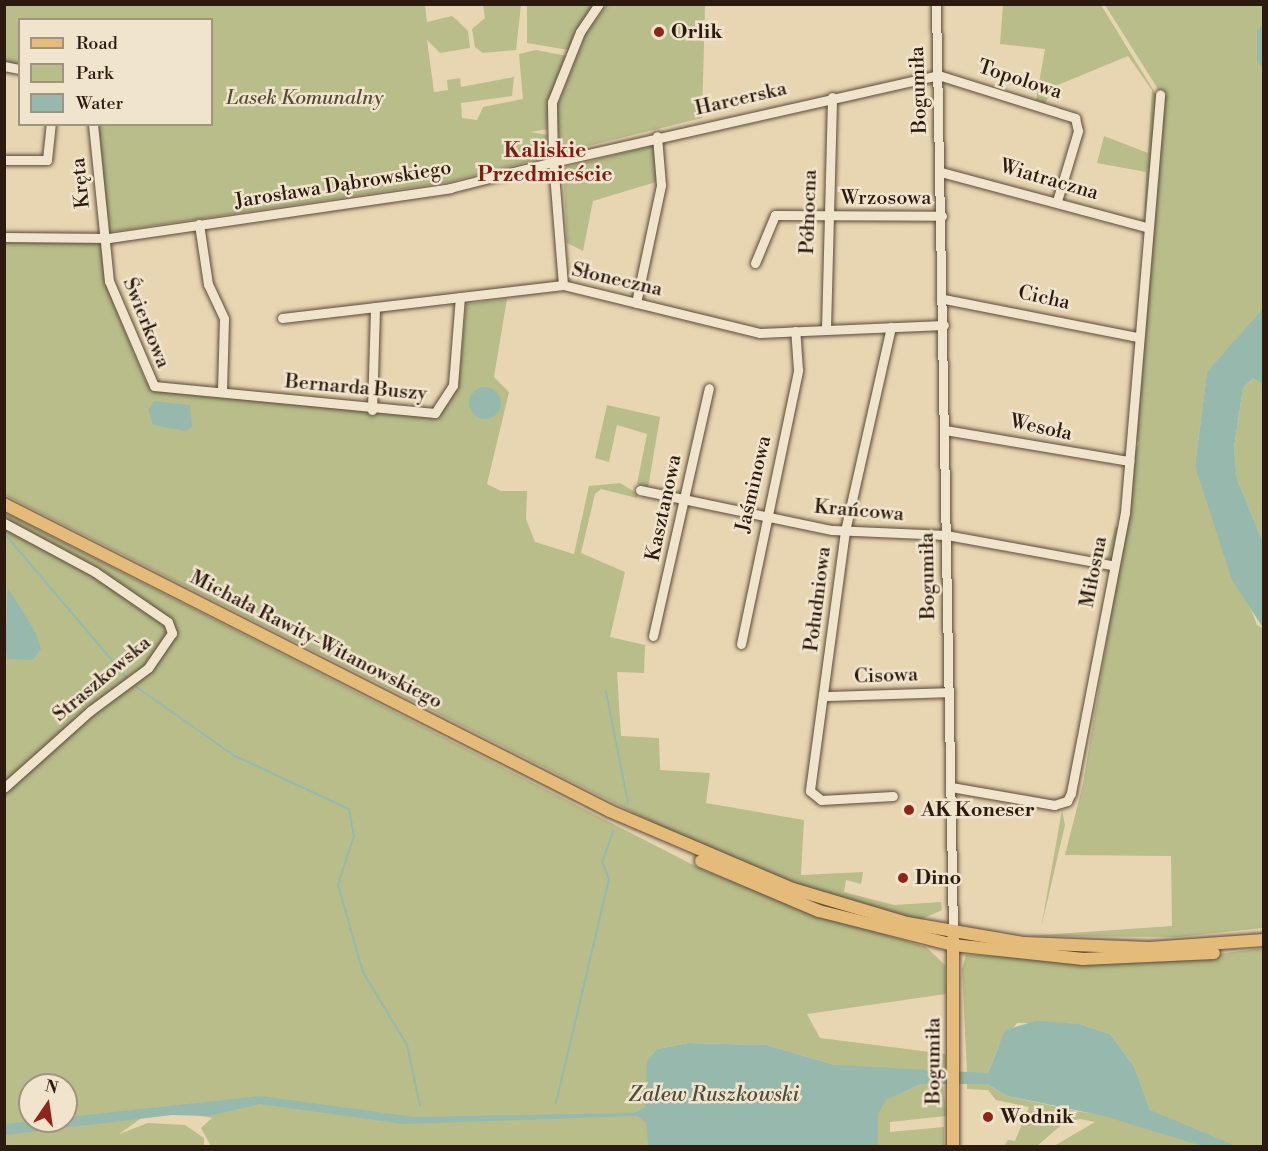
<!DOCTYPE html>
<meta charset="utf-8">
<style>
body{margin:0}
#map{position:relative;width:1268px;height:1151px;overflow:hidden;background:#e8d6b2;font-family:"Libre Bodoni",serif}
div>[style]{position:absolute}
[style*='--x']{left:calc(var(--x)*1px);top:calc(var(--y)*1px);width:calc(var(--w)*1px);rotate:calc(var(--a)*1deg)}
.green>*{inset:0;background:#b8bd8a}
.water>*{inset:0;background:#97b9ad}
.round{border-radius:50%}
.stream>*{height:2px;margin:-1px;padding:0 1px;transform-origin:1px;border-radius:1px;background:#97b9ad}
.river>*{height:14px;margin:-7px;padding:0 7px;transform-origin:7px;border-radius:7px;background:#97b9ad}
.roads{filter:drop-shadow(0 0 2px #5c4938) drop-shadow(0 0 2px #5c4938)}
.minor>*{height:9px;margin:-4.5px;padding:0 4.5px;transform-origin:4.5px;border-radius:4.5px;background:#f0e4cd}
.major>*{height:12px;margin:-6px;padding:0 6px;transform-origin:6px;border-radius:6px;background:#e4bb79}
.dots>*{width:16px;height:16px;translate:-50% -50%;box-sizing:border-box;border:3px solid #f0e4cd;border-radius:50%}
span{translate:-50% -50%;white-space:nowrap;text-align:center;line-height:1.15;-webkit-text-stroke:5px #f0e4cd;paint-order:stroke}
.poi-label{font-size:20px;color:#2d1a0f;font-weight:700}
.left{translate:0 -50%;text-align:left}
.street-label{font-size:20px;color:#2d1a0f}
.park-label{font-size:20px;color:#574b34;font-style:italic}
.neighbourhood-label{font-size:21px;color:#7a1f14;font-weight:700}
.water-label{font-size:21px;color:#4d4a3e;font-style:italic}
.frame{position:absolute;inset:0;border:6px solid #2d1a0f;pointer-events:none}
.legend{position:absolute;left:18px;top:18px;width:195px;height:108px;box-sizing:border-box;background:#f0e4cd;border:2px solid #a29381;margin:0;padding:8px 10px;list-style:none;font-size:18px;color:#2d1a0f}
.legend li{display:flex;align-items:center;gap:12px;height:30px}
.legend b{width:30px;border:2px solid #a29381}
.north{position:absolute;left:18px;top:1073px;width:60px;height:60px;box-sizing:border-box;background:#f0e4cd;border:2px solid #a29381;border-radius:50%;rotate:13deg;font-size:16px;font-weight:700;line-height:24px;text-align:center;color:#2d1a0f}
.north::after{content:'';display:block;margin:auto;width:21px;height:27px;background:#8f2418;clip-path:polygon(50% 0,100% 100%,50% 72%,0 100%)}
</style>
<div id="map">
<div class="green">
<div style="clip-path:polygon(4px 5px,425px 5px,427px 22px,452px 16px,458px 21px,468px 31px,470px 48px,440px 53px,427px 40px,434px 92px,448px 90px,447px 80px,460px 78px,461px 87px,514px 77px,512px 96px,461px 103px,462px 118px,477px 120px,483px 107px,523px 99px,519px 54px,536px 50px,567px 56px,548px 104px,547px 129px,531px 132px,547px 135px,543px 158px,449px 182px,109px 232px,97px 125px,212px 124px,212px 20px,20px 20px,19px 66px,5px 62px)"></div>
<div style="clip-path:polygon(483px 5px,521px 5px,516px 50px,483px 53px,475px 47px,472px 29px,485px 18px)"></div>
<div style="clip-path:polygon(527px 5px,595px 5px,569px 50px,527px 43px)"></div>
<div style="clip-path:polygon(607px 5px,705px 5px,702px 118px,560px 153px,556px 109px,587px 31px)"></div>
<div style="clip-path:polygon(1003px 5px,1101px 5px,1157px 96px,1144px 222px,1146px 172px,1097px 163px,1104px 136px,1148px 153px,1152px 90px,1128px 56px,1053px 87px,1045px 104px,1036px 100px,1045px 49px,1000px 44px)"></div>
<div style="clip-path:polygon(1105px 5px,1263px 5px,1263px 308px,1207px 373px,1195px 466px,1257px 625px,1263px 628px,1263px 928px,1178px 937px,1027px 936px,1172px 926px,1171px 856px,1065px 855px,1083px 784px,1120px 561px,1107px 559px,1109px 550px,1115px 527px,1128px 523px,1134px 450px,1139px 444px,1134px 435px,1161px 94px)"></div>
<div style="clip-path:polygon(655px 145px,656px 182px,593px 201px,583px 251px,567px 243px,563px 168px)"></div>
<div style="clip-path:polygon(4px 240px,102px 242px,112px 300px,146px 382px,160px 389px,430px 416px,449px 403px,459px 379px,466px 304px,507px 299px,494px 377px,509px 392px,487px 484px,501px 491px,527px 491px,526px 519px,535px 542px,574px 554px,589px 486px,620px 483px,638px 494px,637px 498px,601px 489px,595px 494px,581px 553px,625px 572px,610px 637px,645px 645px,644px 673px,617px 672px,621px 736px,659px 738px,660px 770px,710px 773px,706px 803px,804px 820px,801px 875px,863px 872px,861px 884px,846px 880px,844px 892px,894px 905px,941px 902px,942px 910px,920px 920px,831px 898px,690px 841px,5px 495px)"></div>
<div style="clip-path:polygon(1253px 378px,1263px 385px,1263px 542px,1237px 479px,1234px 448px,1243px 388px)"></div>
<div style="clip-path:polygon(607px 405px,660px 417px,648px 488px,637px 484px,647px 434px,617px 425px,609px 462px,595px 458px)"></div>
<div style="clip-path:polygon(evenodd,4px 512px,705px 871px,813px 913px,926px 947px,945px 965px,946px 994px,807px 1014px,820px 1038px,946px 1054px,946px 1068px,943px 1074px,921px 1073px,835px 1065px,767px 1045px,688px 1043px,657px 1049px,647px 1062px,648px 1146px,211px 1146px,201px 1128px,212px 1118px,157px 1107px,119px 1134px,148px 1123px,185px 1125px,204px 1138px,204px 1146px,5px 1146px,5px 792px,84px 722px,5px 789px,5px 525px,98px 578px,167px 626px,167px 640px,148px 668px,174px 639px,170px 621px,5px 520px,4px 512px,30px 1085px,66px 1085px,66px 1121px,30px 1121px,30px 1085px)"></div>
<div style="clip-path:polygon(1062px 810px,1065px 825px,1041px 928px)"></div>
<div style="clip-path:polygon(1263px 948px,1263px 1146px,1054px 1146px,1095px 1122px,1080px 1119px,1065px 1122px,1037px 1146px,1004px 1146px,1008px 1140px,1015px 1141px,1029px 1107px,996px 1100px,988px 1090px,967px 1089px,967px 1084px,987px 1084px,1007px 1096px,1081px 1112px,1165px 1120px,1150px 1110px,1134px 1066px,1110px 1034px,1080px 1024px,1017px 1023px,999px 1045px,988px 1073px,967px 1073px,962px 969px,966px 955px,1173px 960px)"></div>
<div style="clip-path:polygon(921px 1084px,943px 1084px,946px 1116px,890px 1122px,890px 1132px,944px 1127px,944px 1146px,878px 1146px,878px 1113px,885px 1100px)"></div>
</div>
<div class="water">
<div style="clip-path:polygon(1263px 308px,1263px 385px,1253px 378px,1243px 388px,1234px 448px,1237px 479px,1263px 542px,1263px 628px,1232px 580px,1195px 466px,1207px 372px)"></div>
<div class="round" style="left:469px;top:387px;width:32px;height:32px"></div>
<div style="clip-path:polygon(154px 401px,190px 405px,192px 427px,186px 431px,153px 425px,148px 410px)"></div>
<div style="clip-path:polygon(8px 588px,36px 633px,41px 649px,33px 660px,8px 659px,5px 649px)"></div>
<div style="clip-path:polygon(1036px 1021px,1080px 1024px,1110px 1034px,1134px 1066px,1150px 1110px,1236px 1146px,1202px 1146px,1104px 1116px,1007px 1096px,987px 1084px,921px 1084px,886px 1100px,878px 1114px,878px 1146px,648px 1146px,646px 1122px,636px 1116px,404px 1124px,260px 1104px,208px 1116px,172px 1115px,5px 1135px,4px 1124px,260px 1096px,415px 1117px,635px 1113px,645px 1107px,647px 1061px,657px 1049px,688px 1043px,767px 1045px,835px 1065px,988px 1073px,1005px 1030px)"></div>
</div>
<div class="stream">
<div style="--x:4;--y:533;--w:189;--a:49.7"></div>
<div style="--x:135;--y:686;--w:120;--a:35.1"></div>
<div style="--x:233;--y:755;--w:128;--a:25"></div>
<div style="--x:349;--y:809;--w:27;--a:80"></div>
<div style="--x:354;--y:836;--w:52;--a:108.1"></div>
<div style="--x:338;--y:885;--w:91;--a:74"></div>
<div style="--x:363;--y:972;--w:85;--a:58.9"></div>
<div style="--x:407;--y:1045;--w:62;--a:78"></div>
<div style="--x:606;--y:692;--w:113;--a:78.8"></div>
<div style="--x:556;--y:1103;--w:230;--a:-76.7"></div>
<div style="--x:609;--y:879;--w:18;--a:-112"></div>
<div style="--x:602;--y:862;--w:33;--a:-70"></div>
</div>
<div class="river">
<div style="--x:1264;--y:33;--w:26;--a:90"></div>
</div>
<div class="roads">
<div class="minor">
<div style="--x:936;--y:4;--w:928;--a:88.95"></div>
<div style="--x:4;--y:66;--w:16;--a:11"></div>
<div style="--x:93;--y:124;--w:158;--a:84.2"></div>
<div style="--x:109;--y:281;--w:114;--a:66.8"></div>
<div style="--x:154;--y:386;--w:282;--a:5.5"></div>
<div style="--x:435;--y:413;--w:33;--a:-57"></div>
<div style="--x:453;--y:385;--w:88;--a:-85.5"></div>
<div style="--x:4;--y:160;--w:43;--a:0"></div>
<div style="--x:47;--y:160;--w:36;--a:-84"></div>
<div style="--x:941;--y:172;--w:212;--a:15"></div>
<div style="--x:199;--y:224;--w:61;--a:81.5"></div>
<div style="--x:208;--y:284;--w:38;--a:65"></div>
<div style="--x:224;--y:319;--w:73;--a:91.6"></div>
<div style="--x:4;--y:237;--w:105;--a:0.5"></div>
<div style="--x:109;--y:238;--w:345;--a:-8.3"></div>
<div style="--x:450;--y:188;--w:106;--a:-14.2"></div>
<div style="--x:553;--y:162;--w:60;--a:-91"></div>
<div style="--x:552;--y:102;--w:75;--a:-68.2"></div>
<div style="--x:580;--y:32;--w:34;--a:-56"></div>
<div style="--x:755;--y:263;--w:52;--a:-67.4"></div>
<div style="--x:775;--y:215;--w:167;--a:0.3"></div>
<div style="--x:563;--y:285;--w:123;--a:-94.6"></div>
<div style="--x:553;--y:162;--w:395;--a:-12.7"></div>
<div style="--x:938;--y:75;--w:144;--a:17.4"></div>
<div style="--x:1075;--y:118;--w:13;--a:77"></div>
<div style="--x:1078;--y:131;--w:73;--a:106.7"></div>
<div style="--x:944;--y:299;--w:197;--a:11.1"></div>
<div style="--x:636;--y:303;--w:121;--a:-78"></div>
<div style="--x:661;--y:185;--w:49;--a:-94.7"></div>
<div style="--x:282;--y:318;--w:283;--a:-6.7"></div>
<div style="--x:563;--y:285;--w:203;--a:13.7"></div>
<div style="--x:760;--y:333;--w:184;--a:-2.5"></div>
<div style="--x:891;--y:327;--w:209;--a:102.7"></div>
<div style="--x:845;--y:531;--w:262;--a:97.7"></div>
<div style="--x:810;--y:791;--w:14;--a:39"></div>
<div style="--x:821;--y:800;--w:72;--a:-3.2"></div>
<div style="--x:826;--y:329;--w:232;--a:-88.5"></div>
<div style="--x:372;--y:410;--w:103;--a:-88.3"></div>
<div style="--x:945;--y:430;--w:187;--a:9.6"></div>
<div style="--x:640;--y:490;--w:196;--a:11.8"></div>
<div style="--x:832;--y:530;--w:114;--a:2.5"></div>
<div style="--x:946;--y:535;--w:168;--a:10.3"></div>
<div style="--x:4;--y:523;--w:103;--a:28.3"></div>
<div style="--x:95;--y:572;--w:88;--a:34.4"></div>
<div style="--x:168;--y:622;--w:12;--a:70"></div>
<div style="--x:172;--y:633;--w:42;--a:124.4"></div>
<div style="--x:148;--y:668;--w:72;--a:143.4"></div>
<div style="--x:90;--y:711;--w:115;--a:138.2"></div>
<div style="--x:653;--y:636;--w:254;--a:-77.3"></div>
<div style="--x:741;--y:644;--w:280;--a:-78.2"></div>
<div style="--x:798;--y:370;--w:39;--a:-94"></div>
<div style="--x:825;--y:696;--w:124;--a:-1.8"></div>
<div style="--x:951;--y:787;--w:105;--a:9.9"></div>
<div style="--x:1054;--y:805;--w:14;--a:-17"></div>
<div style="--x:1067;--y:801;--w:9;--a:-63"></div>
<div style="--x:1071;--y:793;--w:285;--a:-79.1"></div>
<div style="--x:1125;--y:513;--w:420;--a:-85.2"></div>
</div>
<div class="major">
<div style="--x:4;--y:504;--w:679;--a:26.87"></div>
<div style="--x:610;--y:811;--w:199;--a:23.1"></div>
<div style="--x:793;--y:889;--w:119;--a:16.6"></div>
<div style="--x:907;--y:923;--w:119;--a:9.7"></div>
<div style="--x:1024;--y:943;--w:125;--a:2.3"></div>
<div style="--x:1149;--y:948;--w:115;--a:-4"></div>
<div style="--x:701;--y:861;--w:128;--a:23"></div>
<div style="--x:819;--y:911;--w:138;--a:14.2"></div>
<div style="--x:953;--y:945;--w:131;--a:6.1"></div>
<div style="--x:1083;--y:959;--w:131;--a:-2.6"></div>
<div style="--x:953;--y:939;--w:207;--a:90"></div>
</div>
</div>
<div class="dots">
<div style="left:659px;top:32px;background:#8f2418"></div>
<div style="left:909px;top:810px;background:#8f2418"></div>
<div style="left:903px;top:878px;background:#8f2418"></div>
<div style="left:988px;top:1117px;background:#8f2418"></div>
</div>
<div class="poi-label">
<span class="left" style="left:671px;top:32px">Orlik</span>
<span class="left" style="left:921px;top:810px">AK Koneser</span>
<span class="left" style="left:915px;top:878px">Dino</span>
<span class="left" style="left:1000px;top:1117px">Wodnik</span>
</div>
<div class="street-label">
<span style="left:1020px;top:80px;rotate:18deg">Topolowa</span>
<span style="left:919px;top:90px;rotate:-92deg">Bogumiła</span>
<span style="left:741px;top:99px;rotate:-13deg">Harcerska</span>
<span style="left:1049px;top:180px;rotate:16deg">Wiatraczna</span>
<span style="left:81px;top:183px;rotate:-96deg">Kręta</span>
<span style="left:343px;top:185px;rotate:-9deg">Jarosława Dąbrowskiego</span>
<span style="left:886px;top:198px">Wrzosowa</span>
<span style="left:809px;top:212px;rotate:-88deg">Północna</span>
<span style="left:617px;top:280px;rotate:13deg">Słoneczna</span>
<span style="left:1044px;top:298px;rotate:12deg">Cicha</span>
<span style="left:146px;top:323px;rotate:68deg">Świerkowa</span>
<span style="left:356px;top:388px;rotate:5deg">Bernarda Buszy</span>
<span style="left:1041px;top:428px;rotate:12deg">Wesoła</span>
<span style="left:754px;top:484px;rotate:-77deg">Jaśminowa</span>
<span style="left:664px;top:508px;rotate:-78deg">Kasztanowa</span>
<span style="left:859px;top:511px;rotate:5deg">Krańcowa</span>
<span style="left:1094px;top:572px;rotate:-79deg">Miłosna</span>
<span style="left:928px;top:576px;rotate:-91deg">Bogumiła</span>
<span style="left:818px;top:599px;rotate:-83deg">Południowa</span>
<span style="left:316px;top:640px;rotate:27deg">Michała Rawity-Witanowskiego</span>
<span style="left:886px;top:676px;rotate:-2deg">Cisowa</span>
<span style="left:102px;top:679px;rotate:-40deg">Straszkowska</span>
<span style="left:934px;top:1061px;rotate:-90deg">Bogumiła</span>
</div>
<div class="park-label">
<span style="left:305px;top:98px">Lasek Komunalny</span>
</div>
<div class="neighbourhood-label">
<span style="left:545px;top:163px">Kaliskie<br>Przedmieście</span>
</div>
<div class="water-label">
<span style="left:714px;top:1095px">Zalew Ruszkowski</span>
</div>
<div class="frame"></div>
<ul class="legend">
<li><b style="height:8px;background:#e4bb79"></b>Road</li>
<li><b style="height:16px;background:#b8bd8a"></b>Park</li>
<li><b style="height:16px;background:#97b9ad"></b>Water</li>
</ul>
<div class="north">N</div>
</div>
